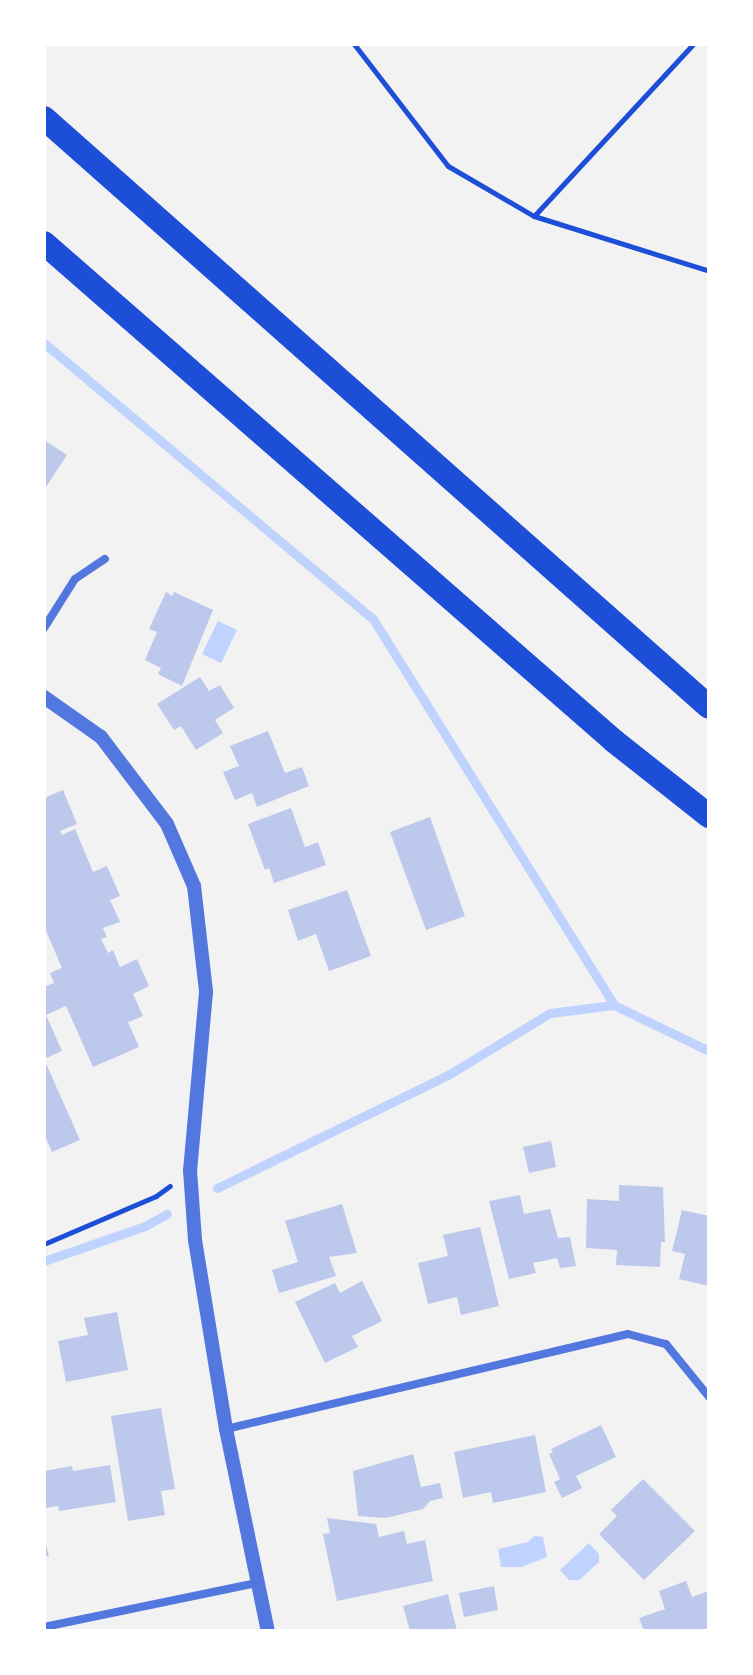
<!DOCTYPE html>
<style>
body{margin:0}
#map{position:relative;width:753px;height:1675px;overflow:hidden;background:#f2f2f2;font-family:"Source Sans 3",sans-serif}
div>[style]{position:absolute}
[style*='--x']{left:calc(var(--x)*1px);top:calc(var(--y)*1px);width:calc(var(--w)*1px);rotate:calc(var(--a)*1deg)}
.water>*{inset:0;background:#bfd3fe}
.stream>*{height:9px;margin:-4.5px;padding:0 4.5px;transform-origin:4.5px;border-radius:4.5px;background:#bfd3fe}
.building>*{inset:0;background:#bdc9ec}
.path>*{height:5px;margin:-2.5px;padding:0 2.5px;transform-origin:2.5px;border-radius:2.5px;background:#1d4ed8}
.minor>*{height:8px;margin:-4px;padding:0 4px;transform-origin:4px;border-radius:4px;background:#5277de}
.tertiary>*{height:14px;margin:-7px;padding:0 7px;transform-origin:7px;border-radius:7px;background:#5277de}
.motorway>*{height:24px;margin:-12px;padding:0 12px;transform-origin:12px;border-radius:12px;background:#1d4ed8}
span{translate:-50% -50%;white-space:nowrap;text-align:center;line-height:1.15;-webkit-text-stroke:8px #fff;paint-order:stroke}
.frame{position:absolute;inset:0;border:46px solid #fff;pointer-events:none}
</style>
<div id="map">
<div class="water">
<div style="clip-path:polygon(218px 621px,237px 630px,221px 663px,202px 654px)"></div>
<div style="clip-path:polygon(534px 1536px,543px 1537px,547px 1557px,521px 1567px,501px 1567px,498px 1549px,528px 1542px)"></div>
<div style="clip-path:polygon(589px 1543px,599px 1554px,599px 1562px,579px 1580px,569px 1580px,560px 1570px)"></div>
</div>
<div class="stream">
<div style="--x:44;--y:343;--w:429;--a:40"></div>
<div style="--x:373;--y:619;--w:455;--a:58"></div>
<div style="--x:614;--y:1005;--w:106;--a:25.8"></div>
<div style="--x:217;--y:1188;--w:257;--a:-26.1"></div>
<div style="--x:448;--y:1075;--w:119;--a:-31.3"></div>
<div style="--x:550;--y:1013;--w:64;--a:-7.1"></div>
<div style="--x:44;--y:1261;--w:107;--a:-19.1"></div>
<div style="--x:145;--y:1226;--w:25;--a:-29"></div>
</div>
<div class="building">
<div style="clip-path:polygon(44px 440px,67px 455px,44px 490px)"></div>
<div style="clip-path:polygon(166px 592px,172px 596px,174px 592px,213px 610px,182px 686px,158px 674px,161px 668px,145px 660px,157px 632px,149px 629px)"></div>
<div style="clip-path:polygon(200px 677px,209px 691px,220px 685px,234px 708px,215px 720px,223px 733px,196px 750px,181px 726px,174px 730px,157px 704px)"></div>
<div style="clip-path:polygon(268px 731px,285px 773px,302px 767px,309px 786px,257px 807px,252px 793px,235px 800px,223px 772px,239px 766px,230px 746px)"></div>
<div style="clip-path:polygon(63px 790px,77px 824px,60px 831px,62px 835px,75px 829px,93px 872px,107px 866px,120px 896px,110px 900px,120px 922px,103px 928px,107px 937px,101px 939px,108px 953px,113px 950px,120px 967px,137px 959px,149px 986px,133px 994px,143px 1016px,128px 1022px,139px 1047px,93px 1067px,66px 1006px,46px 1015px,62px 1051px,44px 1059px,44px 987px,54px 983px,50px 973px,62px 968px,44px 926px,44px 798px)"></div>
<div style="clip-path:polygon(291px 808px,305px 847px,318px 842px,326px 865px,274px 883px,269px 868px,265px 870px,248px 824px)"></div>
<div style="clip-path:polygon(430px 817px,465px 916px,426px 930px,390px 832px)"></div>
<div style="clip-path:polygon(347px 890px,371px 956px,329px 971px,316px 934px,298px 941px,288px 910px)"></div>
<div style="clip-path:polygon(44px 1059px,80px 1140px,52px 1152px,44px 1134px)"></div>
<div style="clip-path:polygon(551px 1141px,556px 1167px,529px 1173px,523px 1147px)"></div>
<div style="clip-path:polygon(619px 1185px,663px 1187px,665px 1242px,661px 1242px,660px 1267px,616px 1265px,617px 1250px,586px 1248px,587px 1199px,619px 1201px)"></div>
<div style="clip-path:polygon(520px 1195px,524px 1214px,550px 1209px,558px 1238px,570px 1237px,576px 1266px,560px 1268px,557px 1258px,533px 1263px,536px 1273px,509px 1279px,489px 1201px)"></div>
<div style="clip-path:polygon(342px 1204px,357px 1253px,329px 1257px,336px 1276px,279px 1293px,272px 1270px,298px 1262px,285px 1221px)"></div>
<div style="clip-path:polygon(682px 1210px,709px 1216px,709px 1286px,679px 1279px,685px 1254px,672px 1251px)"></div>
<div style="clip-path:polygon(480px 1227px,499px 1306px,461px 1315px,457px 1297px,428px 1304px,418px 1263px,448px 1256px,443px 1235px)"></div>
<div style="clip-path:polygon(362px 1281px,382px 1321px,352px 1336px,358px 1347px,325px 1363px,295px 1302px,335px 1283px,340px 1293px)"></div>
<div style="clip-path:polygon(117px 1312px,128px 1370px,66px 1382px,58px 1341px,88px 1335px,84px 1318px)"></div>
<div style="clip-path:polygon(161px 1408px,175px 1489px,161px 1491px,165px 1515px,128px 1521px,111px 1416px)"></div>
<div style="clip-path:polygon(601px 1425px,616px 1457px,576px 1476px,582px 1488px,562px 1498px,554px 1482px,560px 1479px,549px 1454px,553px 1452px,551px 1449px)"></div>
<div style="clip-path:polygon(535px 1435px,546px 1492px,493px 1503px,491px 1492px,463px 1498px,454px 1452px)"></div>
<div style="clip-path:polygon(413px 1454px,421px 1487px,440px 1483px,443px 1498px,430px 1501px,423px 1509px,386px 1518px,358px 1516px,353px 1471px)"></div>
<div style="clip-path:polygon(110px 1465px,116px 1502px,59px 1511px,58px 1506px,45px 1508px,44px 1471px,72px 1466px,73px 1471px)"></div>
<div style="clip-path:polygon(643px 1479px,695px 1531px,644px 1580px,599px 1534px,617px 1516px,611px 1510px)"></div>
<div style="clip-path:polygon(327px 1518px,376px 1524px,379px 1537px,404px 1531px,407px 1544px,425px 1540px,433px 1581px,337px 1601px,323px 1534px,330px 1533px)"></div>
<div style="clip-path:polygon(44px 1538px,49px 1556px,44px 1557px)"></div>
<div style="clip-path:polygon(686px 1581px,692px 1597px,709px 1591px,709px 1631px,644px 1631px,639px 1618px,665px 1609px,659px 1591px)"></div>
<div style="clip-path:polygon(494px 1586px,498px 1610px,464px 1617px,459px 1593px)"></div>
<div style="clip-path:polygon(448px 1594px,457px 1631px,410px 1631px,403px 1606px)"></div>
</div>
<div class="path">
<div style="--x:354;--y:44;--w:154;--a:52.4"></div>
<div style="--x:448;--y:166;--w:99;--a:30.2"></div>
<div style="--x:534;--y:216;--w:183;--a:17.4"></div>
<div style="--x:534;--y:216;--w:234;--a:-47.2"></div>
<div style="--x:44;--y:1244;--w:122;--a:-23.2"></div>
<div style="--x:156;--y:1196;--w:17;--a:-36"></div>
</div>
<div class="minor">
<div style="--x:44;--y:628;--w:58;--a:-57.7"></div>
<div style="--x:75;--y:579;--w:36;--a:-34"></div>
<div style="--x:226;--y:1429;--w:413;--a:-13.3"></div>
<div style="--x:628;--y:1334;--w:39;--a:15"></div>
<div style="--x:666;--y:1344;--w:68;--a:50.9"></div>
<div style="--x:44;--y:1627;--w:217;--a:-11.7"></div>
</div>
<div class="tertiary">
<div style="--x:44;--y:697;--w:70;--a:35.1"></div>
<div style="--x:101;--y:737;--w:109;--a:52.8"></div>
<div style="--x:167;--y:824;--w:68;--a:66.5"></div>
<div style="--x:194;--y:886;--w:107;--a:83.5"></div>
<div style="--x:206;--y:992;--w:179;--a:95.1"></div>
<div style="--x:190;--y:1170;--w:70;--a:85.9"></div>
<div style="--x:195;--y:1240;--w:192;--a:80.7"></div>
<div style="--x:226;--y:1429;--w:206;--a:78.3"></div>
</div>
<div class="motorway">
<div style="--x:44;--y:118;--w:888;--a:41.53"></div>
<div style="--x:44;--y:243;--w:757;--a:41.14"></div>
<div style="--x:614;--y:741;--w:121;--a:38.3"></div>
</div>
<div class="frame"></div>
</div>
